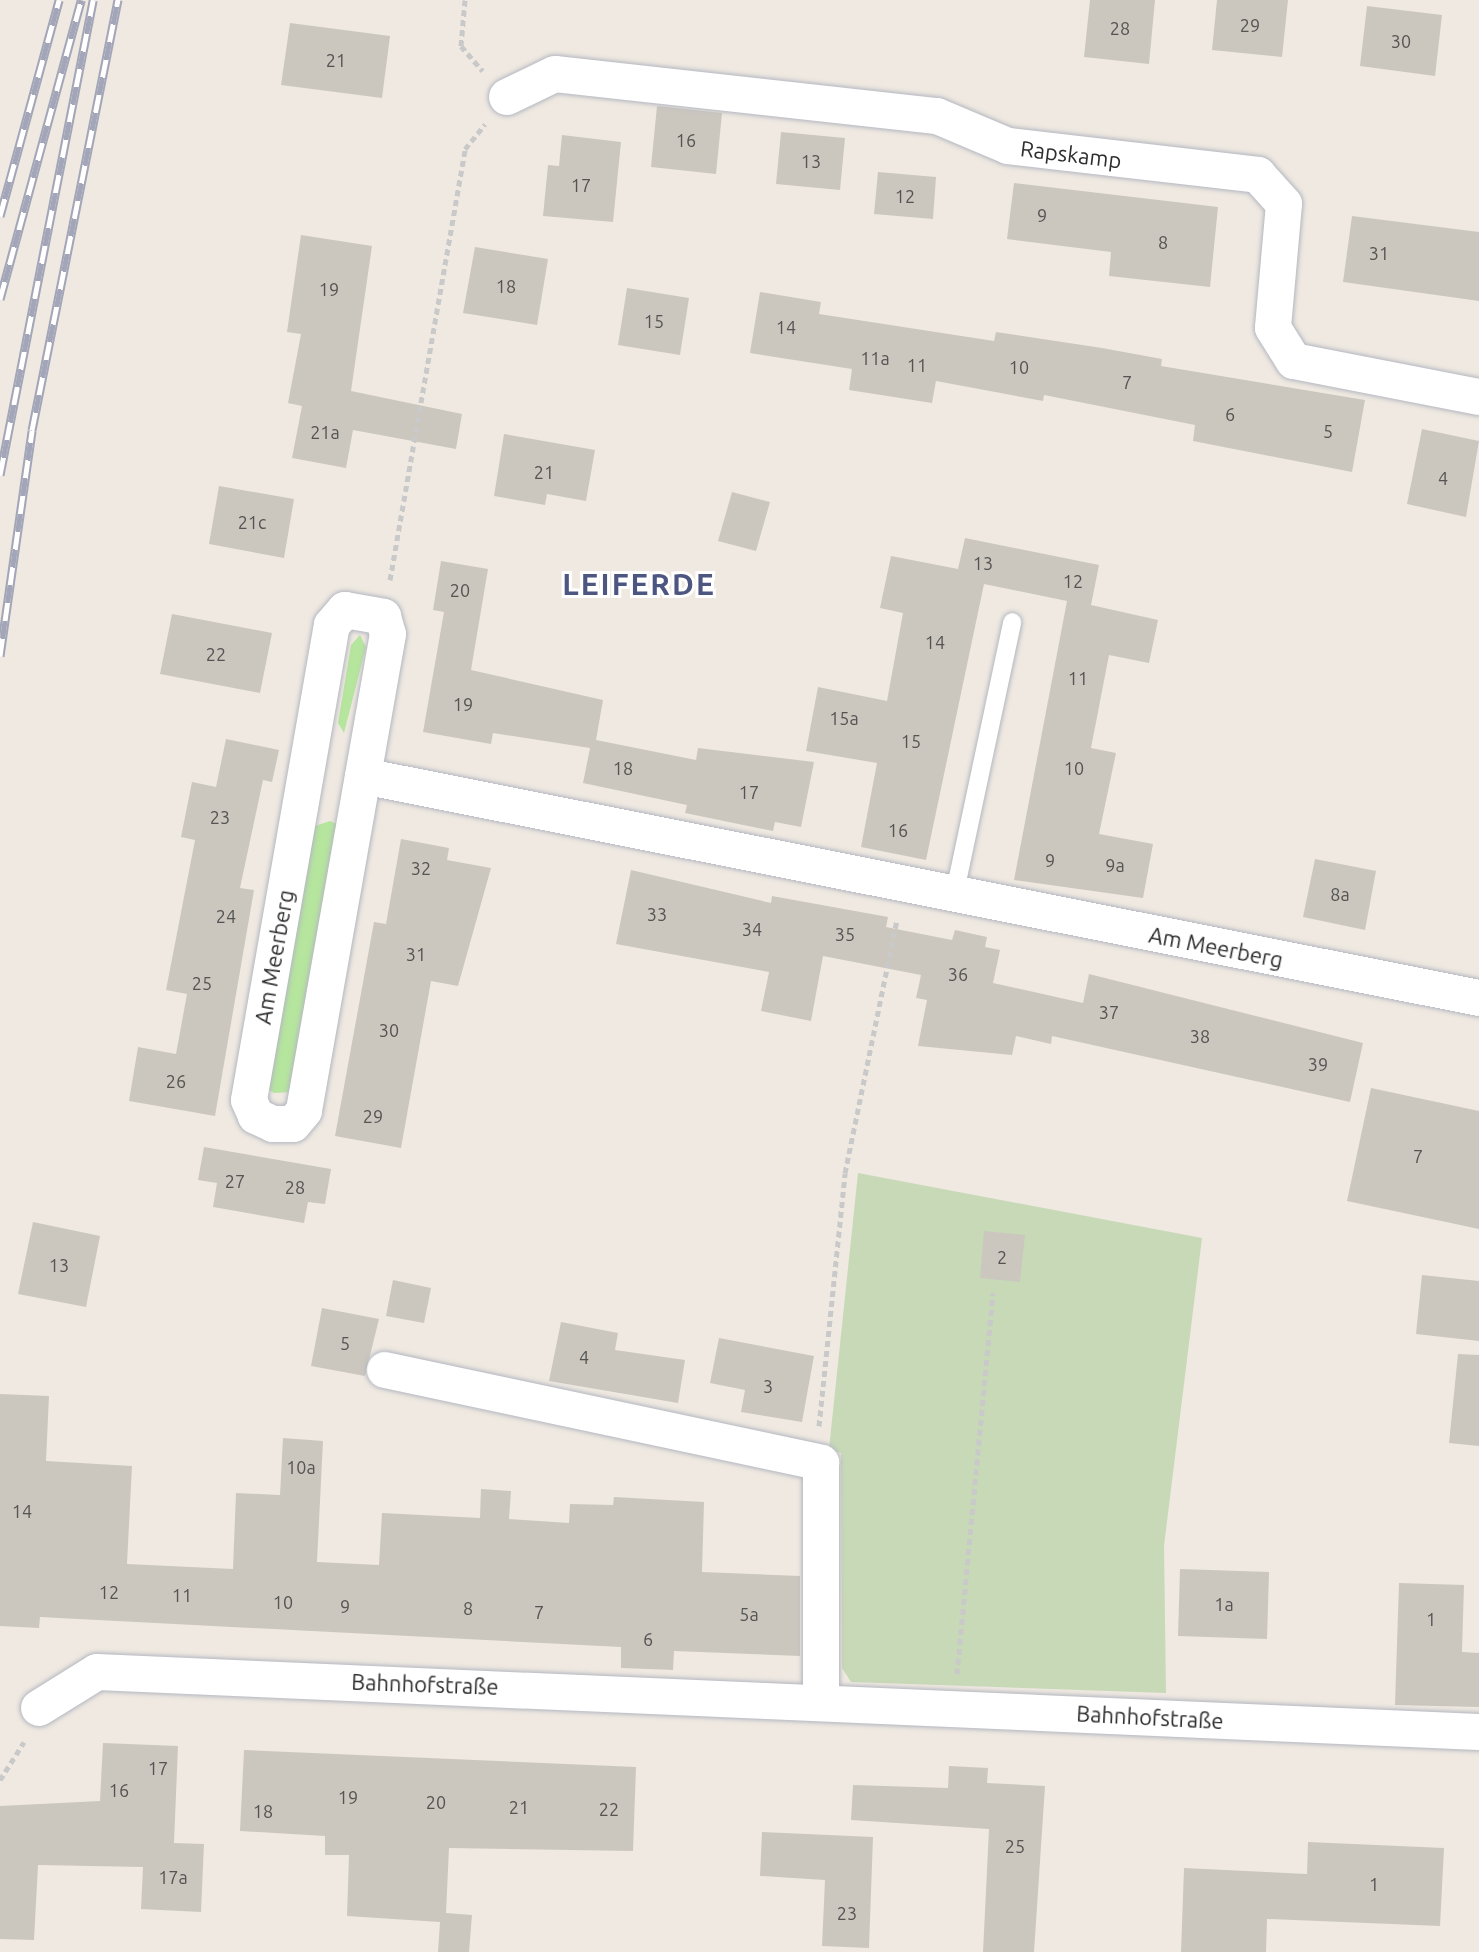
<!DOCTYPE html>
<meta charset="utf-8">
<style>
body{margin:0}
#map{position:relative;width:1479px;height:1952px;overflow:hidden;background:#efe9e1;font-family:Ubuntu,sans-serif}
div>[style]{position:absolute}
[style*='--x']{left:calc(var(--x)*1px);top:calc(var(--y)*1px);width:calc(var(--w)*1px);rotate:calc(var(--a)*1deg)}
.green>*{inset:0;background:#b6e59e}
.cemetery>*{inset:0;background:#c8d9b8}
.building>*{inset:0;background:#cbc7bf}
.path>*{height:5px;margin-top:-2.5px;transform-origin:0;background:repeating-linear-gradient(90deg,#c9c9c9 0 6px,transparent 0 10px)}
.roads{filter:drop-shadow(0 0 2px #b4b7c1) drop-shadow(0 0 2px #b4b7c1)}
.service>*{height:18px;margin:-9px;padding:0 9px;transform-origin:9px;border-radius:9px;background:#fff}
.minor>*{height:36px;margin:-18px;padding:0 18px;transform-origin:18px;border-radius:18px;background:#fff}
.rail>*{height:9px;margin-top:-4.5px;transform-origin:0;background:repeating-linear-gradient(90deg,#fff 0 18px,#a3a6b8 0 36px);box-sizing:border-box;border-block:2px solid #a3a6b8}
span{translate:-50% -50%;white-space:nowrap;text-align:center;line-height:1.15;-webkit-text-stroke:6px #fff;paint-order:stroke}
.number-label{font-size:18px;color:#555452}
.number-label span{-webkit-text-stroke-width:0}
.street-label{font-size:22px;color:#2e2e2e}
.district-label{font-size:30px;color:#4d5680;font-weight:700;letter-spacing:2px}
</style>
<div id="map">
<div class="green">
<div style="clip-path:polygon(360px 635px,366px 647px,344px 733px,338px 723px,351px 645px)"></div>
<div style="clip-path:polygon(330px 821px,337px 824px,293px 1092px,274px 1093px,267px 1088px,315px 826px)"></div>
</div>
<div class="cemetery">
<div style="clip-path:polygon(858px 1173px,1202px 1238px,1164px 1546px,1166px 1693px,851px 1682px,842px 1668px,841px 1453px,829px 1449px)"></div>
</div>
<div class="building">
<div style="clip-path:polygon(1090px 0,1155px 0,1149px 64px,1084px 57px)"></div>
<div style="clip-path:polygon(1217px 0,1288px 0,1282px 57px,1212px 50px)"></div>
<div style="clip-path:polygon(1367px 6px,1442px 15px,1435px 76px,1360px 66px)"></div>
<div style="clip-path:polygon(290px 23px,390px 36px,382px 98px,281px 85px)"></div>
<div style="clip-path:polygon(657px 106px,722px 113px,716px 174px,651px 167px)"></div>
<div style="clip-path:polygon(781px 132px,845px 138px,840px 190px,776px 184px)"></div>
<div style="clip-path:polygon(562px 135px,621px 142px,613px 222px,543px 216px,548px 165px,559px 166px)"></div>
<div style="clip-path:polygon(878px 172px,936px 177px,933px 219px,874px 214px)"></div>
<div style="clip-path:polygon(1014px 183px,1218px 207px,1210px 287px,1109px 276px,1111px 252px,1007px 239px)"></div>
<div style="clip-path:polygon(1352px 216px,1479px 232px,1479px 301px,1343px 282px)"></div>
<div style="clip-path:polygon(301px 235px,372px 246px,351px 391px,462px 414px,456px 449px,353px 430px,346px 468px,292px 458px,302px 406px,288px 403px,301px 334px,287px 332px)"></div>
<div style="clip-path:polygon(475px 247px,548px 259px,537px 325px,463px 313px)"></div>
<div style="clip-path:polygon(627px 288px,689px 298px,680px 355px,618px 345px)"></div>
<div style="clip-path:polygon(760px 292px,821px 302px,819px 314px,994px 341px,996px 332px,1102px 348px,1162px 359px,1161px 366px,1365px 400px,1352px 472px,1193px 441px,1195px 425px,1044px 395px,1043px 401px,936px 381px,932px 403px,849px 390px,852px 369px,750px 353px)"></div>
<div style="clip-path:polygon(1422px 429px,1479px 441px,1466px 517px,1407px 504px)"></div>
<div style="clip-path:polygon(504px 434px,595px 450px,586px 501px,547px 494px,545px 505px,494px 496px)"></div>
<div style="clip-path:polygon(219px 486px,294px 499px,284px 558px,209px 544px)"></div>
<div style="clip-path:polygon(732px 492px,770px 502px,756px 551px,718px 541px)"></div>
<div style="clip-path:polygon(965px 538px,1099px 565px,1091px 605px,1158px 620px,1149px 663px,1109px 655px,1091px 748px,1116px 753px,1099px 834px,1153px 844px,1143px 898px,1014px 880px,1067px 601px,984px 584px,926px 860px,861px 847px,877px 763px,806px 751px,818px 687px,887px 701px,903px 613px,880px 608px,891px 556px,958px 569px)"></div>
<div style="clip-path:polygon(441px 561px,488px 569px,471px 670px,603px 700px,596px 740px,696px 760px,698px 748px,814px 762px,801px 827px,775px 822px,773px 831px,685px 813px,687px 805px,583px 783px,590px 748px,493px 733px,491px 744px,423px 732px,444px 612px,433px 610px)"></div>
<div style="clip-path:polygon(172px 614px,272px 633px,260px 693px,160px 674px)"></div>
<div style="clip-path:polygon(226px 739px,279px 750px,272px 782px,263px 780px,240px 888px,254px 890px,215px 1116px,129px 1101px,138px 1047px,176px 1054px,187px 994px,166px 990px,195px 840px,181px 837px,192px 782px,216px 787px)"></div>
<div style="clip-path:polygon(401px 839px,449px 848px,447px 860px,491px 868px,458px 986px,431px 981px,401px 1148px,335px 1136px,374px 922px,386px 924px)"></div>
<div style="clip-path:polygon(1315px 859px,1376px 871px,1365px 930px,1303px 917px)"></div>
<div style="clip-path:polygon(631px 870px,771px 903px,772px 896px,888px 917px,886px 927px,952px 940px,955px 930px,987px 937px,985px 947px,1000px 950px,993px 983px,1083px 1003px,1089px 974px,1363px 1043px,1350px 1102px,1052px 1036px,1051px 1044px,1016px 1036px,1012px 1055px,918px 1046px,927px 1000px,916px 998px,921px 975px,823px 956px,811px 1021px,761px 1011px,769px 972px,616px 944px)"></div>
<div style="clip-path:polygon(1371px 1088px,1479px 1111px,1479px 1229px,1347px 1201px)"></div>
<div style="clip-path:polygon(204px 1147px,331px 1169px,325px 1204px,308px 1202px,304px 1223px,213px 1207px,217px 1183px,198px 1180px)"></div>
<div style="clip-path:polygon(33px 1222px,100px 1236px,86px 1307px,18px 1294px)"></div>
<div style="clip-path:polygon(984px 1231px,1025px 1235px,1020px 1282px,980px 1278px)"></div>
<div style="clip-path:polygon(1422px 1275px,1479px 1281px,1479px 1341px,1416px 1334px)"></div>
<div style="clip-path:polygon(393px 1280px,431px 1288px,424px 1323px,386px 1316px)"></div>
<div style="clip-path:polygon(322px 1308px,379px 1319px,365px 1376px,311px 1366px)"></div>
<div style="clip-path:polygon(561px 1322px,618px 1333px,615px 1350px,685px 1360px,678px 1403px,549px 1381px)"></div>
<div style="clip-path:polygon(719px 1338px,814px 1356px,802px 1422px,741px 1412px,745px 1390px,710px 1383px)"></div>
<div style="clip-path:polygon(1458px 1354px,1479px 1355px,1479px 1446px,1449px 1443px)"></div>
<div style="clip-path:polygon(0 1394px,49px 1396px,46px 1461px,132px 1466px,127px 1564px,233px 1569px,236px 1493px,280px 1495px,283px 1438px,323px 1441px,317px 1562px,379px 1565px,382px 1513px,480px 1518px,481px 1489px,511px 1491px,509px 1519px,569px 1523px,570px 1504px,613px 1505px,614px 1497px,704px 1502px,702px 1572px,800px 1576px,800px 1656px,674px 1651px,673px 1670px,621px 1668px,621px 1647px,40px 1617px,39px 1628px,0 1626px)"></div>
<div style="clip-path:polygon(1180px 1569px,1269px 1572px,1267px 1639px,1178px 1636px)"></div>
<div style="clip-path:polygon(1399px 1583px,1464px 1585px,1462px 1652px,1479px 1653px,1479px 1707px,1395px 1705px)"></div>
<div style="clip-path:polygon(103px 1743px,178px 1746px,174px 1843px,204px 1844px,201px 1912px,141px 1909px,143px 1867px,38px 1865px,34px 1940px,0 1939px,0 1806px,100px 1801px)"></div>
<div style="clip-path:polygon(244px 1750px,636px 1767px,633px 1851px,449px 1848px,446px 1913px,472px 1915px,469px 1952px,438px 1952px,440px 1922px,347px 1916px,349px 1855px,325px 1855px,325px 1836px,240px 1831px)"></div>
<div style="clip-path:polygon(949px 1766px,988px 1768px,987px 1783px,1045px 1786px,1034px 1952px,983px 1952px,989px 1829px,851px 1820px,853px 1785px,948px 1788px)"></div>
<div style="clip-path:polygon(762px 1832px,873px 1837px,869px 1948px,822px 1946px,825px 1880px,760px 1876px)"></div>
<div style="clip-path:polygon(1308px 1842px,1444px 1848px,1440px 1926px,1267px 1919px,1266px 1952px,1181px 1952px,1184px 1868px,1307px 1874px)"></div>
</div>
<div class="path">
<div style="--x:465;--y:0;--w:46;--a:95"></div>
<div style="--x:461;--y:46;--w:33;--a:49"></div>
<div style="--x:390;--y:580;--w:437;--a:-80.1"></div>
<div style="--x:465;--y:149;--w:32;--a:-51"></div>
<div style="--x:819;--y:1426;--w:254;--a:-84.1"></div>
<div style="--x:845;--y:1173;--w:259;--a:-78.4"></div>
<div style="--x:957;--y:1674;--w:383;--a:-84.6"></div>
<div style="--x:0;--y:1780;--w:45;--a:-57.7"></div>
</div>
<div class="roads">
<div class="service">
<div style="--x:954;--y:896;--w:280;--a:-78"></div>
</div>
<div class="minor">
<div style="--x:507;--y:97;--w:53;--a:-25.6"></div>
<div style="--x:555;--y:74;--w:384;--a:6.3"></div>
<div style="--x:937;--y:116;--w:77;--a:22.9"></div>
<div style="--x:1008;--y:146;--w:252;--a:6.6"></div>
<div style="--x:1258;--y:175;--w:39;--a:48"></div>
<div style="--x:1284;--y:204;--w:124;--a:95.1"></div>
<div style="--x:1273;--y:328;--w:39;--a:58"></div>
<div style="--x:1294;--y:361;--w:188;--a:11"></div>
<div style="--x:345;--y:610;--w:39;--a:10"></div>
<div style="--x:383;--y:617;--w:18;--a:74"></div>
<div style="--x:388;--y:634;--w:484;--a:100"></div>
<div style="--x:304;--y:1111;--w:17;--a:130"></div>
<div style="--x:293;--y:1124;--w:20;--a:180"></div>
<div style="--x:273;--y:1124;--w:19;--a:-155"></div>
<div style="--x:256;--y:1116;--w:17;--a:-114"></div>
<div style="--x:249;--y:1100;--w:482;--a:-80.1"></div>
<div style="--x:332;--y:625;--w:20;--a:-49"></div>
<div style="--x:363;--y:776;--w:1138;--a:11.25"></div>
<div style="--x:385;--y:1370;--w:446;--a:12"></div>
<div style="--x:821;--y:1463;--w:237;--a:90"></div>
<div style="--x:39;--y:1708;--w:68;--a:-31.8"></div>
<div style="--x:97;--y:1672;--w:1383;--a:2.49"></div>
</div>
</div>
<div class="rail">
<div style="--x:0;--y:216;--w:224;--a:-74.7"></div>
<div style="--x:0;--y:299;--w:310;--a:-74.8"></div>
<div style="--x:0;--y:475;--w:484;--a:-78.9"></div>
<div style="--x:0;--y:656;--w:228;--a:-81.9"></div>
<div style="--x:32;--y:430;--w:439;--a:-78.7"></div>
</div>
<div class="number-label">
<span style="left:1250px;top:25px">29</span>
<span style="left:1120px;top:28px">28</span>
<span style="left:1401px;top:41px">30</span>
<span style="left:336px;top:60px">21</span>
<span style="left:686px;top:140px">16</span>
<span style="left:811px;top:161px">13</span>
<span style="left:581px;top:185px">17</span>
<span style="left:905px;top:196px">12</span>
<span style="left:1042px;top:215px">9</span>
<span style="left:1163px;top:242px">8</span>
<span style="left:1379px;top:253px">31</span>
<span style="left:506px;top:286px">18</span>
<span style="left:329px;top:289px">19</span>
<span style="left:654px;top:321px">15</span>
<span style="left:786px;top:327px">14</span>
<span style="left:875px;top:358px">11a</span>
<span style="left:917px;top:365px">11</span>
<span style="left:1019px;top:367px">10</span>
<span style="left:1127px;top:382px">7</span>
<span style="left:1230px;top:414px">6</span>
<span style="left:1328px;top:431px">5</span>
<span style="left:325px;top:432px">21a</span>
<span style="left:544px;top:472px">21</span>
<span style="left:1443px;top:478px">4</span>
<span style="left:252px;top:522px">21c</span>
<span style="left:983px;top:563px">13</span>
<span style="left:1073px;top:581px">12</span>
<span style="left:460px;top:590px">20</span>
<span style="left:935px;top:642px">14</span>
<span style="left:216px;top:654px">22</span>
<span style="left:1078px;top:678px">11</span>
<span style="left:463px;top:704px">19</span>
<span style="left:844px;top:718px">15a</span>
<span style="left:911px;top:741px">15</span>
<span style="left:623px;top:768px">18</span>
<span style="left:1074px;top:768px">10</span>
<span style="left:749px;top:792px">17</span>
<span style="left:220px;top:817px">23</span>
<span style="left:898px;top:830px">16</span>
<span style="left:1050px;top:860px">9</span>
<span style="left:1115px;top:865px">9a</span>
<span style="left:421px;top:868px">32</span>
<span style="left:1340px;top:894px">8a</span>
<span style="left:657px;top:914px">33</span>
<span style="left:226px;top:916px">24</span>
<span style="left:752px;top:929px">34</span>
<span style="left:845px;top:934px">35</span>
<span style="left:416px;top:954px">31</span>
<span style="left:958px;top:974px">36</span>
<span style="left:202px;top:983px">25</span>
<span style="left:1109px;top:1012px">37</span>
<span style="left:389px;top:1030px">30</span>
<span style="left:1200px;top:1036px">38</span>
<span style="left:1318px;top:1064px">39</span>
<span style="left:176px;top:1081px">26</span>
<span style="left:373px;top:1116px">29</span>
<span style="left:1418px;top:1156px">7</span>
<span style="left:235px;top:1181px">27</span>
<span style="left:295px;top:1187px">28</span>
<span style="left:1002px;top:1257px">2</span>
<span style="left:59px;top:1265px">13</span>
<span style="left:345px;top:1343px">5</span>
<span style="left:584px;top:1357px">4</span>
<span style="left:768px;top:1386px">3</span>
<span style="left:301px;top:1467px">10a</span>
<span style="left:22px;top:1511px">14</span>
<span style="left:109px;top:1592px">12</span>
<span style="left:182px;top:1595px">11</span>
<span style="left:283px;top:1602px">10</span>
<span style="left:1224px;top:1604px">1a</span>
<span style="left:345px;top:1606px">9</span>
<span style="left:468px;top:1608px">8</span>
<span style="left:539px;top:1612px">7</span>
<span style="left:749px;top:1614px">5a</span>
<span style="left:1431px;top:1619px">1</span>
<span style="left:648px;top:1639px">6</span>
<span style="left:158px;top:1768px">17</span>
<span style="left:119px;top:1790px">16</span>
<span style="left:348px;top:1797px">19</span>
<span style="left:436px;top:1802px">20</span>
<span style="left:519px;top:1807px">21</span>
<span style="left:609px;top:1809px">22</span>
<span style="left:263px;top:1811px">18</span>
<span style="left:1015px;top:1846px">25</span>
<span style="left:173px;top:1877px">17a</span>
<span style="left:1374px;top:1884px">1</span>
<span style="left:847px;top:1913px">23</span>
</div>
<div class="street-label">
<span style="left:1071px;top:154px;rotate:7deg">Rapskamp</span>
<span style="left:1216px;top:947px;rotate:11deg">Am Meerberg</span>
<span style="left:274px;top:957px;rotate:-80deg">Am Meerberg</span>
<span style="left:425px;top:1684px;rotate:2deg">Bahnhofstraße</span>
<span style="left:1150px;top:1717px;rotate:3deg">Bahnhofstraße</span>
</div>
<div class="district-label">
<span style="left:639px;top:584px">LEIFERDE</span>
</div>
</div>
